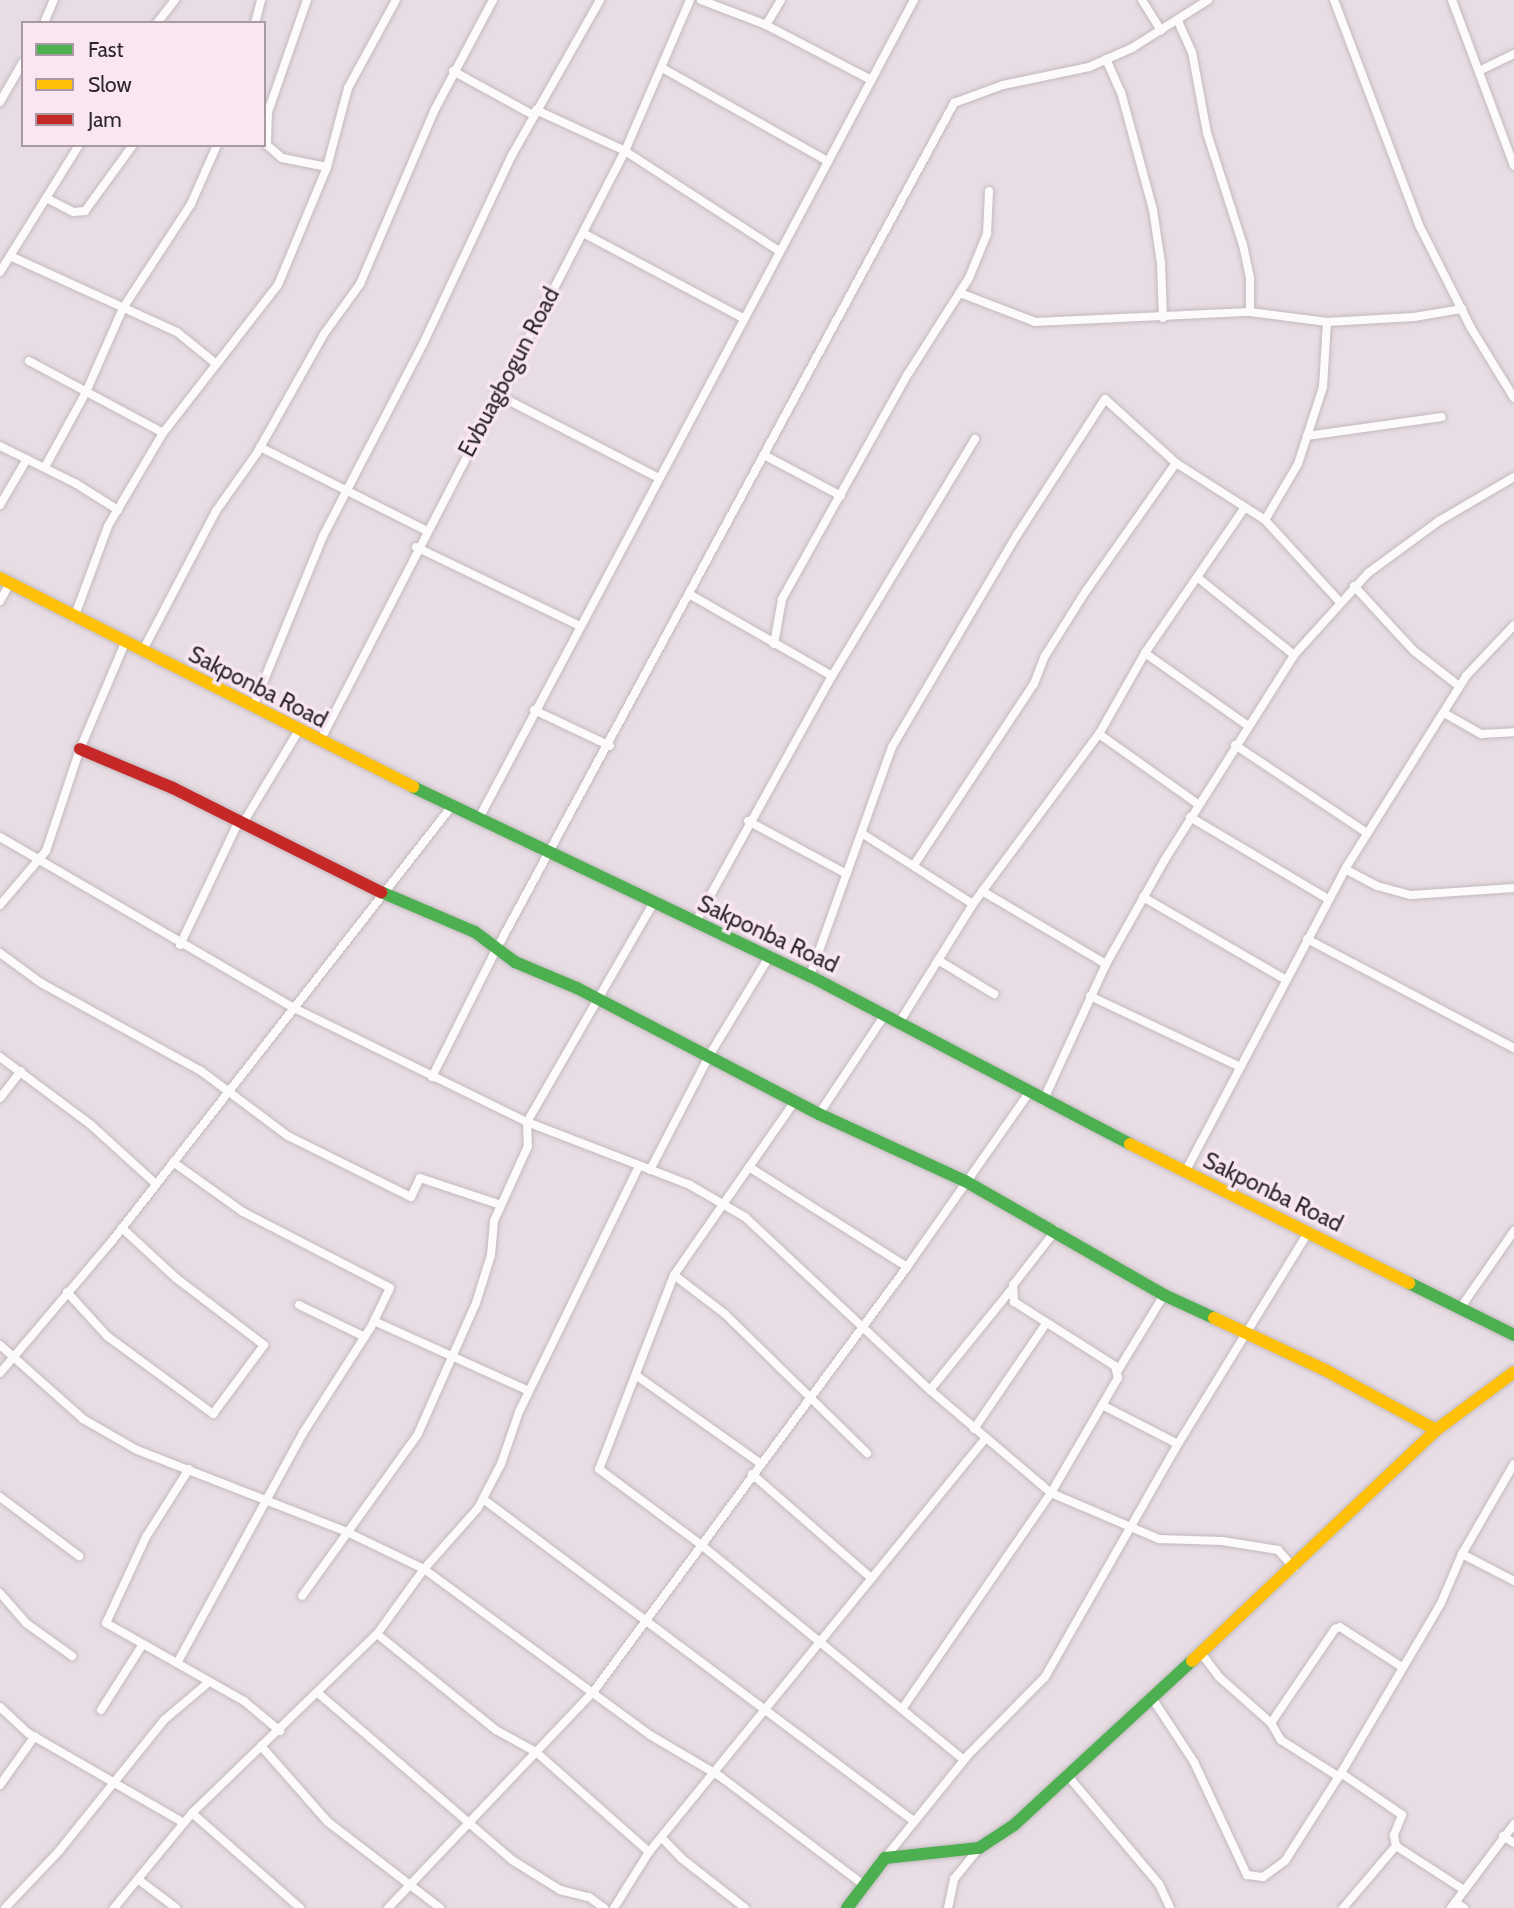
<!DOCTYPE html>
<style>
body{margin:0}
#map{position:relative;width:1514px;height:1908px;overflow:hidden;background:#e8dde4;font-family:Cabin,sans-serif}
div>[style]{position:absolute}
[style*='--x']{left:calc(var(--x)*1px);top:calc(var(--y)*1px);width:calc(var(--w)*1px);rotate:calc(var(--a)*1deg)}
.roads{filter:drop-shadow(0 0 2px #c2babe) drop-shadow(0 0 2px #c2babe)}
.street>*{height:8px;margin:-4px;padding:0 4px;transform-origin:4px;border-radius:4px;background:#fcfafb}
.fast>*{height:12px;margin:-6px;padding:0 6px;transform-origin:6px;border-radius:6px;background:#4caf50}
.slow>*{height:12px;margin:-6px;padding:0 6px;transform-origin:6px;border-radius:6px;background:#ffc107}
.jam>*{height:12px;margin:-6px;padding:0 6px;transform-origin:6px;border-radius:6px;background:#c62828}
span{translate:-50% -50%;white-space:nowrap;text-align:center;line-height:1.15;-webkit-text-stroke:7px #fae6f2;paint-order:stroke}
.street-label{font-size:23px;color:#2e272b}
.legend{position:absolute;left:21px;top:21px;width:245px;height:126px;box-sizing:border-box;background:#fae6f2;border:2px solid #a89aa2;margin:0;padding:9px 12px;list-style:none;font-size:21px;color:#2e272b}
.legend li{display:flex;align-items:center;gap:14px;height:35px}
.legend b{width:35px;border:2px solid #a89aa2}
</style>
<div id="map">
<div class="roads">
<div class="street">
<div style="--x:307;--y:0;--w:119;--a:109.2"></div>
<div style="--x:268;--y:112;--w:33;--a:92"></div>
<div style="--x:267;--y:145;--w:20;--a:41"></div>
<div style="--x:282;--y:158;--w:46;--a:11.3"></div>
<div style="--x:701;--y:0;--w:70;--a:21"></div>
<div style="--x:766;--y:25;--w:119;--a:27.6"></div>
<div style="--x:1142;--y:0;--w:36;--a:58"></div>
<div style="--x:1334;--y:0;--w:241;--a:69.3"></div>
<div style="--x:1419;--y:225;--w:115;--a:63.2"></div>
<div style="--x:1471;--y:328;--w:82;--a:58.4"></div>
<div style="--x:1452;--y:0;--w:177;--a:69.5"></div>
<div style="--x:1178;--y:21;--w:34;--a:66"></div>
<div style="--x:1192;--y:52;--w:82;--a:79.5"></div>
<div style="--x:1207;--y:133;--w:118;--a:72.2"></div>
<div style="--x:1243;--y:245;--w:34;--a:78"></div>
<div style="--x:1250;--y:278;--w:34;--a:90"></div>
<div style="--x:44;--y:23;--w:25;--a:-67"></div>
<div style="--x:157;--y:23;--w:29;--a:-52"></div>
<div style="--x:255;--y:23;--w:24;--a:-75"></div>
<div style="--x:766;--y:25;--w:29;--a:-59"></div>
<div style="--x:1106;--y:59;--w:36;--a:66"></div>
<div style="--x:1121;--y:92;--w:122;--a:74.8"></div>
<div style="--x:1153;--y:210;--w:54;--a:81.4"></div>
<div style="--x:1161;--y:263;--w:55;--a:87.9"></div>
<div style="--x:664;--y:69;--w:187;--a:29.4"></div>
<div style="--x:453;--y:71;--w:91;--a:28.8"></div>
<div style="--x:1479;--y:71;--w:39;--a:-26"></div>
<div style="--x:0;--y:102;--w:46;--a:-60.1"></div>
<div style="--x:536;--y:110;--w:98;--a:24.7"></div>
<div style="--x:625;--y:151;--w:184;--a:33"></div>
<div style="--x:46;--y:198;--w:31;--a:27"></div>
<div style="--x:74;--y:212;--w:11;--a:-5"></div>
<div style="--x:85;--y:211;--w:82;--a:-54"></div>
<div style="--x:583;--y:233;--w:181;--a:28"></div>
<div style="--x:10;--y:256;--w:183;--a:24.5"></div>
<div style="--x:177;--y:332;--w:49;--a:39.2"></div>
<div style="--x:0;--y:272;--w:150;--a:-58.1"></div>
<div style="--x:960;--y:293;--w:80;--a:21.1"></div>
<div style="--x:1035;--y:322;--w:215;--a:-2.7"></div>
<div style="--x:1250;--y:312;--w:78;--a:7.4"></div>
<div style="--x:1327;--y:322;--w:87;--a:-3.3"></div>
<div style="--x:1414;--y:317;--w:49;--a:-9.5"></div>
<div style="--x:29;--y:361;--w:152;--a:28.2"></div>
<div style="--x:496;--y:394;--w:181;--a:27.3"></div>
<div style="--x:1307;--y:436;--w:136;--a:-8"></div>
<div style="--x:0;--y:446;--w:84;--a:26.3"></div>
<div style="--x:75;--y:483;--w:51;--a:32.1"></div>
<div style="--x:260;--y:447;--w:185;--a:26.7"></div>
<div style="--x:764;--y:455;--w:87;--a:28"></div>
<div style="--x:45;--y:467;--w:85;--a:-61.3"></div>
<div style="--x:86;--y:392;--w:92;--a:-66.2"></div>
<div style="--x:123;--y:308;--w:124;--a:-56.8"></div>
<div style="--x:191;--y:204;--w:64;--a:-66.2"></div>
<div style="--x:0;--y:505;--w:53;--a:-59.6"></div>
<div style="--x:1265;--y:520;--w:65;--a:-59.5"></div>
<div style="--x:1298;--y:464;--w:81;--a:-72"></div>
<div style="--x:1323;--y:387;--w:65;--a:-86.5"></div>
<div style="--x:416;--y:547;--w:180;--a:25.7"></div>
<div style="--x:1197;--y:577;--w:124;--a:38.8"></div>
<div style="--x:1354;--y:586;--w:88;--a:47.3"></div>
<div style="--x:1414;--y:651;--w:57;--a:37.9"></div>
<div style="--x:689;--y:594;--w:165;--a:29.8"></div>
<div style="--x:0;--y:601;--w:21;--a:-61"></div>
<div style="--x:74;--y:618;--w:98;--a:-69.7"></div>
<div style="--x:108;--y:526;--w:108;--a:-59.4"></div>
<div style="--x:163;--y:433;--w:187;--a:-52.2"></div>
<div style="--x:278;--y:285;--w:128;--a:-67.4"></div>
<div style="--x:327;--y:167;--w:82;--a:-75.1"></div>
<div style="--x:348;--y:88;--w:100;--a:-61.4"></div>
<div style="--x:774;--y:644;--w:46;--a:-79.9"></div>
<div style="--x:782;--y:599;--w:258;--a:-60.8"></div>
<div style="--x:908;--y:374;--w:114;--a:-57.6"></div>
<div style="--x:969;--y:278;--w:48;--a:-67.8"></div>
<div style="--x:987;--y:234;--w:43;--a:-87.3"></div>
<div style="--x:142;--y:652;--w:159;--a:-62.3"></div>
<div style="--x:216;--y:511;--w:71;--a:-54.7"></div>
<div style="--x:257;--y:453;--w:137;--a:-60.6"></div>
<div style="--x:324;--y:334;--w:62;--a:-54.2"></div>
<div style="--x:360;--y:284;--w:188;--a:-66.8"></div>
<div style="--x:434;--y:111;--w:126;--a:-62"></div>
<div style="--x:1145;--y:653;--w:126;--a:35.3"></div>
<div style="--x:253;--y:707;--w:185;--a:-67.7"></div>
<div style="--x:323;--y:536;--w:216;--a:-62.5"></div>
<div style="--x:423;--y:344;--w:209;--a:-64.8"></div>
<div style="--x:512;--y:155;--w:178;--a:-60.4"></div>
<div style="--x:534;--y:710;--w:84;--a:25.3"></div>
<div style="--x:1444;--y:713;--w:43;--a:29.6"></div>
<div style="--x:1481;--y:734;--w:33;--a:-3"></div>
<div style="--x:1099;--y:734;--w:121;--a:35.3"></div>
<div style="--x:320;--y:741;--w:664;--a:-62.66"></div>
<div style="--x:625;--y:151;--w:164;--a:-66.7"></div>
<div style="--x:1235;--y:745;--w:159;--a:33.7"></div>
<div style="--x:1190;--y:817;--w:161;--a:30.7"></div>
<div style="--x:478;--y:820;--w:929;--a:-62"></div>
<div style="--x:748;--y:821;--w:112;--a:28.2"></div>
<div style="--x:243;--y:823;--w:109;--a:-58.9"></div>
<div style="--x:863;--y:834;--w:130;--a:32.5"></div>
<div style="--x:0;--y:837;--w:338;--a:30.2"></div>
<div style="--x:292;--y:1007;--w:262;--a:26.1"></div>
<div style="--x:527;--y:1122;--w:24;--a:88"></div>
<div style="--x:528;--y:1146;--w:82;--a:114.4"></div>
<div style="--x:494;--y:1221;--w:34;--a:95"></div>
<div style="--x:491;--y:1255;--w:50;--a:107.4"></div>
<div style="--x:476;--y:1303;--w:143;--a:113.9"></div>
<div style="--x:418;--y:1434;--w:199;--a:125.6"></div>
<div style="--x:914;--y:865;--w:217;--a:-56.5"></div>
<div style="--x:1034;--y:684;--w:30;--a:-69"></div>
<div style="--x:1045;--y:656;--w:77;--a:-57.8"></div>
<div style="--x:1086;--y:591;--w:156;--a:-54.9"></div>
<div style="--x:1345;--y:869;--w:36;--a:28"></div>
<div style="--x:1377;--y:886;--w:35;--a:15"></div>
<div style="--x:1411;--y:895;--w:103;--a:-3.9"></div>
<div style="--x:982;--y:891;--w:144;--a:30.5"></div>
<div style="--x:1143;--y:897;--w:165;--a:30.1"></div>
<div style="--x:654;--y:902;--w:254;--a:120"></div>
<div style="--x:527;--y:1122;--w:175;--a:21.1"></div>
<div style="--x:690;--y:1185;--w:64;--a:30.2"></div>
<div style="--x:745;--y:1217;--w:253;--a:43.1"></div>
<div style="--x:930;--y:1390;--w:159;--a:40.4"></div>
<div style="--x:1051;--y:1493;--w:117;--a:23.1"></div>
<div style="--x:1159;--y:1539;--w:63;--a:1.8"></div>
<div style="--x:1222;--y:1541;--w:57;--a:9.1"></div>
<div style="--x:1278;--y:1550;--w:24;--a:48"></div>
<div style="--x:0;--y:905;--w:71;--a:-49.6"></div>
<div style="--x:46;--y:851;--w:108;--a:-71.6"></div>
<div style="--x:80;--y:749;--w:115;--a:-67"></div>
<div style="--x:695;--y:923;--w:282;--a:-61"></div>
<div style="--x:832;--y:676;--w:277;--a:-58.9"></div>
<div style="--x:1307;--y:939;--w:234;--a:27.8"></div>
<div style="--x:180;--y:945;--w:137;--a:-64.6"></div>
<div style="--x:0;--y:953;--w:51;--a:36.2"></div>
<div style="--x:41;--y:983;--w:183;--a:28.8"></div>
<div style="--x:201;--y:1071;--w:109;--a:36.8"></div>
<div style="--x:288;--y:1136;--w:137;--a:26.4"></div>
<div style="--x:411;--y:1197;--w:21;--a:-65"></div>
<div style="--x:420;--y:1178;--w:85;--a:18.4"></div>
<div style="--x:938;--y:960;--w:66;--a:31.3"></div>
<div style="--x:810;--y:976;--w:243;--a:-70.3"></div>
<div style="--x:892;--y:747;--w:246;--a:-59.5"></div>
<div style="--x:1017;--y:535;--w:162;--a:-57.1"></div>
<div style="--x:1105;--y:399;--w:96;--a:42"></div>
<div style="--x:1176;--y:463;--w:106;--a:32.6"></div>
<div style="--x:1265;--y:520;--w:110;--a:47.6"></div>
<div style="--x:1090;--y:996;--w:166;--a:25.3"></div>
<div style="--x:899;--y:1023;--w:140;--a:-58.1"></div>
<div style="--x:973;--y:904;--w:212;--a:-53.5"></div>
<div style="--x:1099;--y:734;--w:93;--a:-60.4"></div>
<div style="--x:1145;--y:653;--w:177;--a:-55.6"></div>
<div style="--x:0;--y:1057;--w:112;--a:36.7"></div>
<div style="--x:90;--y:1124;--w:89;--a:42.3"></div>
<div style="--x:432;--y:1077;--w:144;--a:-63.3"></div>
<div style="--x:497;--y:948;--w:961;--a:-61.59"></div>
<div style="--x:954;--y:103;--w:52;--a:-20.2"></div>
<div style="--x:1003;--y:85;--w:88;--a:-11.8"></div>
<div style="--x:1089;--y:67;--w:47;--a:-23.8"></div>
<div style="--x:1132;--y:48;--w:90;--a:-32.3"></div>
<div style="--x:0;--y:1098;--w:34;--a:-52"></div>
<div style="--x:795;--y:1101;--w:212;--a:124.8"></div>
<div style="--x:674;--y:1275;--w:208;--a:111.1"></div>
<div style="--x:599;--y:1469;--w:126;--a:36.6"></div>
<div style="--x:700;--y:1544;--w:341;--a:39.3"></div>
<div style="--x:1043;--y:1101;--w:151;--a:-65.3"></div>
<div style="--x:1106;--y:964;--w:118;--a:-60.6"></div>
<div style="--x:1164;--y:861;--w:244;--a:-57.7"></div>
<div style="--x:1294;--y:655;--w:110;--a:-47.9"></div>
<div style="--x:1368;--y:573;--w:88;--a:-36.2"></div>
<div style="--x:1439;--y:521;--w:87;--a:-30.4"></div>
<div style="--x:819;--y:1114;--w:118;--a:-56.4"></div>
<div style="--x:173;--y:1162;--w:86;--a:35.5"></div>
<div style="--x:243;--y:1212;--w:165;--a:27.3"></div>
<div style="--x:390;--y:1288;--w:43;--a:116"></div>
<div style="--x:371;--y:1327;--w:126;--a:122.7"></div>
<div style="--x:303;--y:1433;--w:262;--a:118.7"></div>
<div style="--x:749;--y:1167;--w:187;--a:32.3"></div>
<div style="--x:650;--y:1170;--w:128;--a:-62.6"></div>
<div style="--x:709;--y:1056;--w:116;--a:-58.8"></div>
<div style="--x:1185;--y:1172;--w:346;--a:-62.1"></div>
<div style="--x:1347;--y:866;--w:224;--a:-57.9"></div>
<div style="--x:1466;--y:676;--w:70;--a:-46.7"></div>
<div style="--x:674;--y:1275;--w:64;--a:37.4"></div>
<div style="--x:725;--y:1314;--w:199;--a:44.4"></div>
<div style="--x:67;--y:1292;--w:59;--a:47.7"></div>
<div style="--x:107;--y:1336;--w:132;--a:36.3"></div>
<div style="--x:213;--y:1414;--w:86;--a:-53.5"></div>
<div style="--x:264;--y:1345;--w:111;--a:-142.7"></div>
<div style="--x:176;--y:1278;--w:74;--a:-137.2"></div>
<div style="--x:299;--y:1305;--w:73;--a:25.9"></div>
<div style="--x:1461;--y:1307;--w:93;--a:-55.1"></div>
<div style="--x:374;--y:1321;--w:170;--a:24.3"></div>
<div style="--x:0;--y:1345;--w:111;--a:41.7"></div>
<div style="--x:83;--y:1419;--w:62;--a:29.9"></div>
<div style="--x:137;--y:1450;--w:225;--a:21.3"></div>
<div style="--x:347;--y:1532;--w:85;--a:25.7"></div>
<div style="--x:424;--y:1569;--w:280;--a:36.3"></div>
<div style="--x:650;--y:1735;--w:82;--a:30.6"></div>
<div style="--x:721;--y:1777;--w:179;--a:37.1"></div>
<div style="--x:1117;--y:1372;--w:90;--a:-58.6"></div>
<div style="--x:0;--y:1373;--w:173;--a:-49.7"></div>
<div style="--x:112;--y:1241;--w:552;--a:-51.99"></div>
<div style="--x:637;--y:1376;--w:151;--a:35.3"></div>
<div style="--x:930;--y:1390;--w:129;--a:-51"></div>
<div style="--x:1102;--y:1405;--w:85;--a:27.2"></div>
<div style="--x:974;--y:1429;--w:126;--a:-55.7"></div>
<div style="--x:189;--y:1469;--w:80;--a:122.3"></div>
<div style="--x:146;--y:1537;--w:95;--a:114.9"></div>
<div style="--x:106;--y:1623;--w:159;--a:29.5"></div>
<div style="--x:244;--y:1701;--w:47;--a:39.8"></div>
<div style="--x:752;--y:1474;--w:157;--a:41.1"></div>
<div style="--x:0;--y:1497;--w:99;--a:36.8"></div>
<div style="--x:483;--y:1499;--w:539;--a:36.78"></div>
<div style="--x:1462;--y:1554;--w:59;--a:27.4"></div>
<div style="--x:0;--y:1593;--w:40;--a:49"></div>
<div style="--x:26;--y:1623;--w:57;--a:35.7"></div>
<div style="--x:377;--y:1634;--w:153;--a:38.9"></div>
<div style="--x:496;--y:1730;--w:46;--a:28.8"></div>
<div style="--x:536;--y:1752;--w:151;--a:41.5"></div>
<div style="--x:649;--y:1852;--w:66;--a:122"></div>
<div style="--x:1201;--y:1653;--w:30;--a:53"></div>
<div style="--x:1219;--y:1677;--w:69;--a:41.5"></div>
<div style="--x:1271;--y:1723;--w:20;--a:60"></div>
<div style="--x:1281;--y:1740;--w:69;--a:32.5"></div>
<div style="--x:318;--y:1693;--w:256;--a:40.7"></div>
<div style="--x:512;--y:1860;--w:57;--a:32"></div>
<div style="--x:560;--y:1890;--w:30;--a:14"></div>
<div style="--x:589;--y:1897;--w:19;--a:36"></div>
<div style="--x:1152;--y:1698;--w:77;--a:56.7"></div>
<div style="--x:1194;--y:1762;--w:125;--a:64.9"></div>
<div style="--x:1247;--y:1875;--w:16;--a:7"></div>
<div style="--x:1263;--y:1877;--w:27;--a:-36"></div>
<div style="--x:1285;--y:1861;--w:104;--a:-57.5"></div>
<div style="--x:1341;--y:1773;--w:197;--a:-59.5"></div>
<div style="--x:1441;--y:1603;--w:53;--a:-66.8"></div>
<div style="--x:1462;--y:1554;--w:104;--a:-60"></div>
<div style="--x:0;--y:1707;--w:38;--a:43"></div>
<div style="--x:28;--y:1733;--w:180;--a:30"></div>
<div style="--x:902;--y:1709;--w:262;--a:-55.4"></div>
<div style="--x:1051;--y:1493;--w:133;--a:-59.8"></div>
<div style="--x:1118;--y:1378;--w:12;--a:-104"></div>
<div style="--x:1115;--y:1366;--w:120;--a:-147.6"></div>
<div style="--x:1014;--y:1302;--w:17;--a:-93"></div>
<div style="--x:1013;--y:1285;--w:70;--a:-52"></div>
<div style="--x:101;--y:1710;--w:78;--a:-57.5"></div>
<div style="--x:1271;--y:1723;--w:114;--a:-55.8"></div>
<div style="--x:1335;--y:1629;--w:5;--a:-22"></div>
<div style="--x:1340;--y:1627;--w:74;--a:32.8"></div>
<div style="--x:261;--y:1746;--w:101;--a:48.6"></div>
<div style="--x:328;--y:1822;--w:141;--a:37.5"></div>
<div style="--x:1341;--y:1773;--w:74;--a:34.5"></div>
<div style="--x:1402;--y:1815;--w:22;--a:112"></div>
<div style="--x:1394;--y:1835;--w:11;--a:80"></div>
<div style="--x:1396;--y:1846;--w:81;--a:32.9"></div>
<div style="--x:1068;--y:1776;--w:141;--a:49.9"></div>
<div style="--x:1159;--y:1884;--w:26;--a:65"></div>
<div style="--x:0;--y:1785;--w:60;--a:-54.5"></div>
<div style="--x:192;--y:1813;--w:144;--a:41.3"></div>
<div style="--x:1503;--y:1836;--w:13;--a:32"></div>
<div style="--x:662;--y:1838;--w:28;--a:46"></div>
<div style="--x:681;--y:1858;--w:81;--a:38"></div>
<div style="--x:649;--y:1852;--w:532;--a:-50.87"></div>
<div style="--x:885;--y:1858;--w:134;--a:-51.1"></div>
<div style="--x:969;--y:1754;--w:108;--a:-45.4"></div>
<div style="--x:1045;--y:1677;--w:268;--a:-60.3"></div>
<div style="--x:1178;--y:1444;--w:248;--a:-58.4"></div>
<div style="--x:139;--y:1880;--w:46;--a:37.1"></div>
<div style="--x:1455;--y:1902;--w:11;--a:34"></div>
<div style="--x:5;--y:1908;--w:79;--a:-46.5"></div>
<div style="--x:59;--y:1851;--w:168;--a:-51.3"></div>
<div style="--x:164;--y:1720;--w:59;--a:-40.2"></div>
<div style="--x:114;--y:1908;--w:123;--a:-50.6"></div>
<div style="--x:192;--y:1813;--w:257;--a:-44.1"></div>
<div style="--x:377;--y:1634;--w:80;--a:-54.1"></div>
<div style="--x:424;--y:1569;--w:81;--a:-48.5"></div>
<div style="--x:478;--y:1508;--w:50;--a:-62.4"></div>
<div style="--x:501;--y:1464;--w:55;--a:-70.9"></div>
<div style="--x:519;--y:1412;--w:274;--a:-64"></div>
<div style="--x:388;--y:1908;--w:299;--a:-46.5"></div>
<div style="--x:594;--y:1691;--w:527;--a:-53.56"></div>
<div style="--x:907;--y:1267;--w:213;--a:-55"></div>
<div style="--x:948;--y:1908;--w:30;--a:-78"></div>
<div style="--x:954;--y:1879;--w:40;--a:-51"></div>
<div style="--x:1343;--y:1908;--w:82;--a:-49.5"></div>
<div style="--x:1451;--y:1908;--w:105;--a:-53.1"></div>
</div>
<div class="fast">
<div style="--x:413;--y:787;--w:440;--a:25.5"></div>
<div style="--x:810;--y:976;--w:361;--a:27.7"></div>
<div style="--x:381;--y:892;--w:102;--a:23.1"></div>
<div style="--x:475;--y:932;--w:50;--a:36.9"></div>
<div style="--x:515;--y:962;--w:67;--a:22.8"></div>
<div style="--x:577;--y:988;--w:273;--a:27.5"></div>
<div style="--x:819;--y:1114;--w:161;--a:24.7"></div>
<div style="--x:965;--y:1181;--w:229;--a:29.8"></div>
<div style="--x:1164;--y:1295;--w:55;--a:24.7"></div>
<div style="--x:1409;--y:1283;--w:117;--a:26.3"></div>
<div style="--x:847;--y:1908;--w:63;--a:-52.8"></div>
<div style="--x:885;--y:1858;--w:95;--a:-6.1"></div>
<div style="--x:979;--y:1848;--w:42;--a:-33.3"></div>
<div style="--x:1014;--y:1825;--w:242;--a:-42.7"></div>
</div>
<div class="slow">
<div style="--x:0;--y:578;--w:463;--a:26.8"></div>
<div style="--x:1130;--y:1144;--w:312;--a:26.5"></div>
<div style="--x:1214;--y:1318;--w:125;--a:25.1"></div>
<div style="--x:1327;--y:1371;--w:124;--a:28.4"></div>
<div style="--x:1192;--y:1661;--w:336;--a:-43.4"></div>
<div style="--x:1436;--y:1430;--w:97;--a:-36.6"></div>
</div>
<div class="jam">
<div style="--x:80;--y:749;--w:101;--a:22.8"></div>
<div style="--x:173;--y:788;--w:233;--a:26.6"></div>
</div>
</div>
<div class="street-label">
<span style="left:509px;top:372px;rotate:-62deg">Evbuagbogun Road</span>
<span style="left:258px;top:687px;rotate:27deg">Sakponba Road</span>
<span style="left:768px;top:934px;rotate:25deg">Sakponba Road</span>
<span style="left:1273px;top:1192px;rotate:26deg">Sakponba Road</span>
</div>
<ul class="legend">
<li><b style="height:9px;background:#4caf50"></b>Fast</li>
<li><b style="height:9px;background:#ffc107"></b>Slow</li>
<li><b style="height:9px;background:#c62828"></b>Jam</li>
</ul>
</div>
